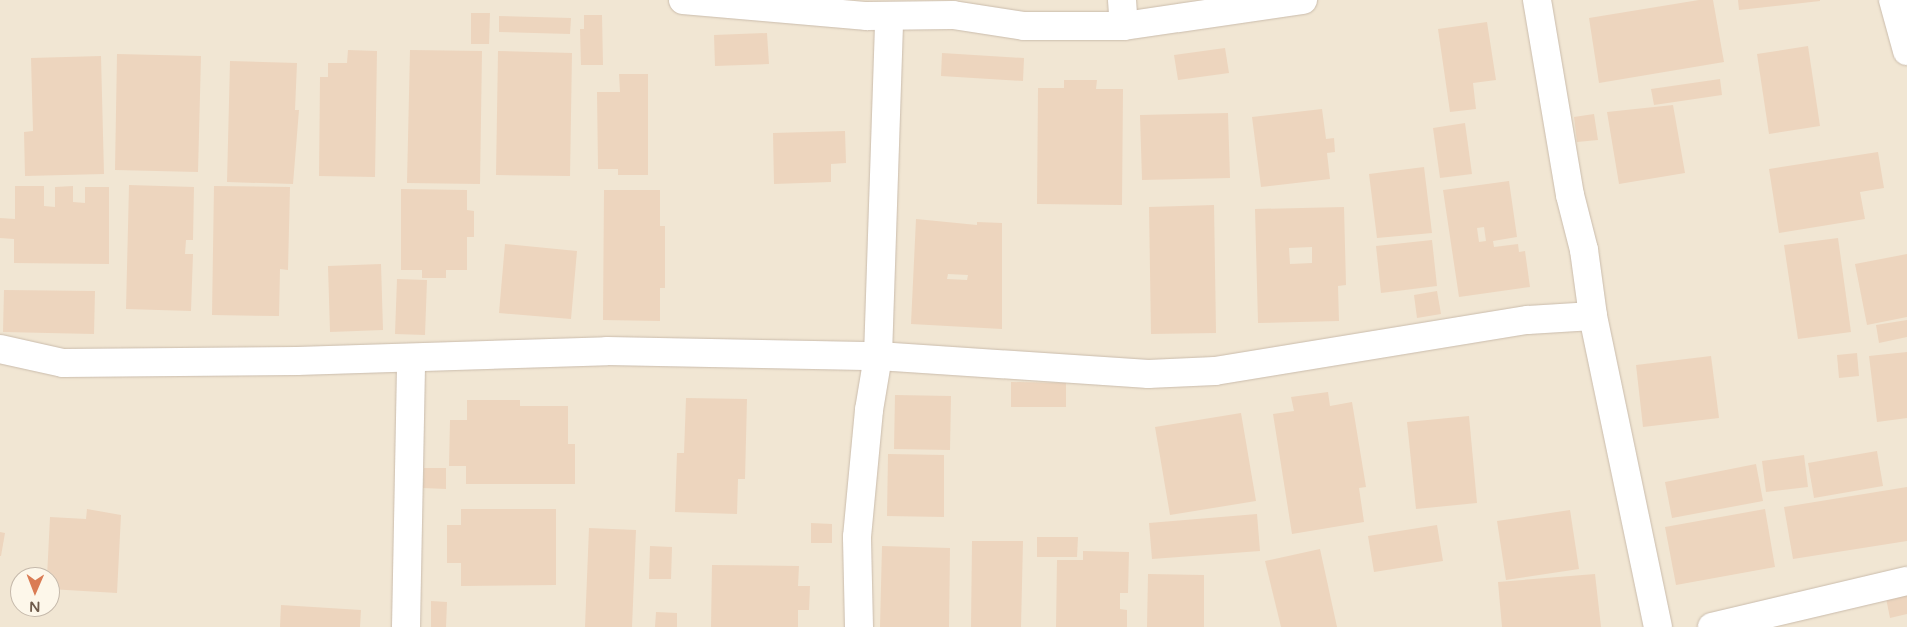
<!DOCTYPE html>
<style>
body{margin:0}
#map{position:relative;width:1907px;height:627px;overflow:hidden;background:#faf3e4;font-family:"Varela Round",sans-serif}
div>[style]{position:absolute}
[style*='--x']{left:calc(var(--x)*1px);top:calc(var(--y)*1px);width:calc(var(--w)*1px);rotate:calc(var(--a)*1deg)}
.residential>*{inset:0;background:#f1e6d3}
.building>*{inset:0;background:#edd5be}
.roads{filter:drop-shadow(0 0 1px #cabcac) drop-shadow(0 0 1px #cabcac)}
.minor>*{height:28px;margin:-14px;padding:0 14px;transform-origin:14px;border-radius:14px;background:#fff}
span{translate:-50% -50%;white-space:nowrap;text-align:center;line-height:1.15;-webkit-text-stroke:5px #fdf7ea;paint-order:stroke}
.north{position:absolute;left:10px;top:567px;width:50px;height:50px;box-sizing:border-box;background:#fdf7ea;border:1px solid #c5b9ab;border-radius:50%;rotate:181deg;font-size:14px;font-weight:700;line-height:20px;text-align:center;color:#705c4c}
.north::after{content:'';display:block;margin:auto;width:18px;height:22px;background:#da7c54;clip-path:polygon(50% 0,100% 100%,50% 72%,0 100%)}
</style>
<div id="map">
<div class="residential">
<div style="clip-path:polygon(evenodd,0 0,1907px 0,1907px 627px,0 627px,0 0,20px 577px,50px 577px,50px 607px,20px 607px,20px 577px)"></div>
</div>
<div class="building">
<div style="clip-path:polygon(1699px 0,1713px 0,1724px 62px,1599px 83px,1589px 18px)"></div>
<div style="clip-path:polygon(1738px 0,1820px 0,1820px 1px,1739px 10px)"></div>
<div style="clip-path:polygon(471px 13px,490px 13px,489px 44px,471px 44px)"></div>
<div style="clip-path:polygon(584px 15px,602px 15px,603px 65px,581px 65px,580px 29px,584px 29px)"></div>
<div style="clip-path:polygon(499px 16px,571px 18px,570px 34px,499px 32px)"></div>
<div style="clip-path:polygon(1487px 22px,1496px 80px,1473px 83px,1476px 109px,1450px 112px,1438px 29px)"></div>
<div style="clip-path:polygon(767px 33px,769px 64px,715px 66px,714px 35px)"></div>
<div style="clip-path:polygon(1808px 46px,1820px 126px,1769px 134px,1757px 54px)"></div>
<div style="clip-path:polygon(1225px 48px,1229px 73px,1178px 80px,1174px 55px)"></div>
<div style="clip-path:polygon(348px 50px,377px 51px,375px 177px,319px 176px,320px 77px,328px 77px,328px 63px,347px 63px)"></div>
<div style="clip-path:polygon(410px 50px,482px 51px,480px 184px,407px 183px)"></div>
<div style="clip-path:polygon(498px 51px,572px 53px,570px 176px,496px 175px)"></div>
<div style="clip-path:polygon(942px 53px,1024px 58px,1023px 81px,941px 76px)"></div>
<div style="clip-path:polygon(117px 54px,201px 56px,198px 172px,115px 170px)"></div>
<div style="clip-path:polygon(101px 56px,104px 174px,25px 176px,24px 132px,33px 131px,31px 58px)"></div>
<div style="clip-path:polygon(230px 61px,297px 63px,295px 110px,299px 110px,293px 184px,227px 182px)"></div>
<div style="clip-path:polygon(619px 74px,648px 74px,648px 175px,618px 175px,618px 169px,598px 169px,597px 92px,620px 92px)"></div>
<div style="clip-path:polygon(1720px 79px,1722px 95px,1654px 105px,1651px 89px)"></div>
<div style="clip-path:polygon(1064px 80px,1097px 80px,1096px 89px,1123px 89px,1122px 205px,1037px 204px,1038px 88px,1064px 88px)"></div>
<div style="clip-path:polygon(1673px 105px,1685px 173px,1619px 184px,1607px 112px)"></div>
<div style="clip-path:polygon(1322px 109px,1326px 139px,1334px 138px,1335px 152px,1327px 153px,1330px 179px,1261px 187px,1252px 117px)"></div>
<div style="clip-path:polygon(1228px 113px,1230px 178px,1142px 180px,1140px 115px)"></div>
<div style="clip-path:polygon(1594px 114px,1598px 140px,1577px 142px,1574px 117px)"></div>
<div style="clip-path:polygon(1465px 123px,1472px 174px,1440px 178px,1433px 128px)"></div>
<div style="clip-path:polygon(845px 131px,846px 163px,831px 164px,831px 182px,774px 184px,773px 133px)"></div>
<div style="clip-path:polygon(1878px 152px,1884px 188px,1860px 192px,1865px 219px,1779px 233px,1769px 169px)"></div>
<div style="clip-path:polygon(1424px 167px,1432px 233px,1377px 238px,1369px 174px)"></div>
<div style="clip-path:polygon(evenodd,1509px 181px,1517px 237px,1493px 241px,1494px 247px,1518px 244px,1519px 252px,1525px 251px,1530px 287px,1459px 297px,1443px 190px,1509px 181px,1484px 227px,1486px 241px,1479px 242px,1477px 228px,1484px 227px)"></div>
<div style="clip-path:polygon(129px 185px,194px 187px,193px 240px,186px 240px,185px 254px,193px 254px,191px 311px,126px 309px)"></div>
<div style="clip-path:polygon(15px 186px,44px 186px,44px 206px,55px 207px,55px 187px,73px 186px,73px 202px,85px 203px,85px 187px,109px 187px,109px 264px,14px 263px,14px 239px,0 238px,0 218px,15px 219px)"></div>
<div style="clip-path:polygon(214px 186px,290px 187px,288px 270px,280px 269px,279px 316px,212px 315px)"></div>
<div style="clip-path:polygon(401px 189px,467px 190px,467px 210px,474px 211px,474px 237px,467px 237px,467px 270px,446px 270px,446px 278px,422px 278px,422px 270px,401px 270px)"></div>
<div style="clip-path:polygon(604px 190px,660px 190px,660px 226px,665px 226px,665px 288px,660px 288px,660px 321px,603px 320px)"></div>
<div style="clip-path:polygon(1214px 205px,1216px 333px,1151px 334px,1149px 207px)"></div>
<div style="clip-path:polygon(evenodd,1344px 207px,1346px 285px,1338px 286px,1339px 321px,1258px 323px,1255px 209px,1344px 207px,1312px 247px,1312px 263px,1290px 264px,1289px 248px,1312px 247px)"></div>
<div style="clip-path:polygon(evenodd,916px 219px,977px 225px,977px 222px,1002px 223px,1002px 329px,911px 324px,916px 219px,948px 274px,968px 275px,967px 280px,947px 279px,948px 274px)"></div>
<div style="clip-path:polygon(1838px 238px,1851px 332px,1798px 339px,1784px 245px)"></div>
<div style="clip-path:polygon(1432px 240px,1437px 286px,1381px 293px,1376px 246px)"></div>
<div style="clip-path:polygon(505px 244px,577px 251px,571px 319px,499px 313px)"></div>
<div style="clip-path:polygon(1907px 254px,1907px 317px,1867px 325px,1855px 264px)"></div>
<div style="clip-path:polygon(381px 264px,383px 330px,330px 332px,328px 266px)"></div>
<div style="clip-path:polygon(397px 279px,427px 280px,425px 335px,395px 334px)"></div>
<div style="clip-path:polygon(4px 290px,95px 291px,94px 334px,3px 332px)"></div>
<div style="clip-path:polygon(1437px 291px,1441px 314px,1417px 318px,1414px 295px)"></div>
<div style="clip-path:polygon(1907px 320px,1907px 337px,1879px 343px,1876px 325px)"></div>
<div style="clip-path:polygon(1907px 352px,1907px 418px,1877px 422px,1869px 356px)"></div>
<div style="clip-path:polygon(1857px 353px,1859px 376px,1839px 378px,1837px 355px)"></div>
<div style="clip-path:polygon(1711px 356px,1719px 418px,1643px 427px,1636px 365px)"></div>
<div style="clip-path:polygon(1011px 382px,1066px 383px,1066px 407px,1011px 407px)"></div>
<div style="clip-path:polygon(1328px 392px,1330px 406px,1352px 402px,1366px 487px,1359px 488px,1364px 522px,1292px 534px,1273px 414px,1294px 411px,1291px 397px)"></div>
<div style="clip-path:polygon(895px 395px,951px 396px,950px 450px,894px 449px)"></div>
<div style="clip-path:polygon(686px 398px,747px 399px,745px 479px,738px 479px,737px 514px,675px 512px,677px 453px,684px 453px)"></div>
<div style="clip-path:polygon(467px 400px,520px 400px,520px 406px,568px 406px,568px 444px,575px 444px,575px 484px,466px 484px,466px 466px,449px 466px,450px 420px,467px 420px)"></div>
<div style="clip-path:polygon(1241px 413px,1256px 501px,1170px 515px,1155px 427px)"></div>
<div style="clip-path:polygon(1469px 416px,1477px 503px,1416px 509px,1407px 422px)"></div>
<div style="clip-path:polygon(1877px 451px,1883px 486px,1814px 498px,1808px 463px)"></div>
<div style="clip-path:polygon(888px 454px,944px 455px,944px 517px,887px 516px)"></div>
<div style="clip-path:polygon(1804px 455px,1808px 487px,1766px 492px,1762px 461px)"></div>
<div style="clip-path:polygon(1756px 464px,1763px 501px,1672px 518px,1665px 482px)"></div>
<div style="clip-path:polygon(424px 468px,446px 468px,446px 489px,423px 488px)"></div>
<div style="clip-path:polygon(1907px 487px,1907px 541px,1793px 559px,1784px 507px)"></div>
<div style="clip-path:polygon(87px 509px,121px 515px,117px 593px,50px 589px,50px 577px,47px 577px,50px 517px,86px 519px)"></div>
<div style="clip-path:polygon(461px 509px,556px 509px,556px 585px,461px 586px,461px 563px,447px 563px,447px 525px,461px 525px)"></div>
<div style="clip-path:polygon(1765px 509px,1775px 567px,1676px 585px,1665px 527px)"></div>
<div style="clip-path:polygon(1570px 510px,1579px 569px,1506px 580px,1497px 521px)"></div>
<div style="clip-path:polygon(1257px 514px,1260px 551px,1152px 559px,1149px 523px)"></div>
<div style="clip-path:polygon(811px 523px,832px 524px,832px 543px,811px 543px)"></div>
<div style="clip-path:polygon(1437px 525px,1443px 561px,1374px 572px,1368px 536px)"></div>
<div style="clip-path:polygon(589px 528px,636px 530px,632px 627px,585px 627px)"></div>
<div style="clip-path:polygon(0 532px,5px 533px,1px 556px,0 556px)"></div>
<div style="clip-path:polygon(1037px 537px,1078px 537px,1077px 557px,1037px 557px)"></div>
<div style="clip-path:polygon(972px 541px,1023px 541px,1021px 627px,971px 627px)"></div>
<div style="clip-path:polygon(650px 546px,672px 547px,671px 579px,649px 579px)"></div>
<div style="clip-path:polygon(882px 546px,950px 548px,949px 627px,880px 627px)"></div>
<div style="clip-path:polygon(1320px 549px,1337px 627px,1281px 627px,1265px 561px)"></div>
<div style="clip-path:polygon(1083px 551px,1129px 552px,1128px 593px,1120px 593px,1120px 609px,1127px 610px,1127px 627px,1056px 627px,1057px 560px,1083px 560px)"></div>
<div style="clip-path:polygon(712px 565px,799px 566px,798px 586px,810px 586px,809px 610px,798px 610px,798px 627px,711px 627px)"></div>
<div style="clip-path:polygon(1148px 574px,1204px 575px,1204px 627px,1147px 627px)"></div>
<div style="clip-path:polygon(1595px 574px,1601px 627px,1502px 627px,1498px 582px)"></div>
<div style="clip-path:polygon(1907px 588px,1907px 614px,1890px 618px,1885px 593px)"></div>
<div style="clip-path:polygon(431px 601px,447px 602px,446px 627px,431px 627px)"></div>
<div style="clip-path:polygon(281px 605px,361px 610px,360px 627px,280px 627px)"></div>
<div style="clip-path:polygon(656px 612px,677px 613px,677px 627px,655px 627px)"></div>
</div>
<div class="roads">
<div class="minor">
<div style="--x:683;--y:0;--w:185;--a:5"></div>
<div style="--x:867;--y:16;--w:86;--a:-0.7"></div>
<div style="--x:953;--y:15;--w:72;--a:8.8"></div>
<div style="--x:1024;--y:26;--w:100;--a:0"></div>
<div style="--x:1122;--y:0;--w:26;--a:86"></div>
<div style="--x:1124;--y:26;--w:181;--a:-8.3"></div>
<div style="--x:1537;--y:0;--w:198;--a:80.4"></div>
<div style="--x:1570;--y:195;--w:57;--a:75.7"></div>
<div style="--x:1584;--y:250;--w:67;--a:82.2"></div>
<div style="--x:1593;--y:316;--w:318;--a:78.2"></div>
<div style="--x:1893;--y:0;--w:53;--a:74.6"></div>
<div style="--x:0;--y:349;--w:65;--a:12.5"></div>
<div style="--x:63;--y:363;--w:234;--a:-0.5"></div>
<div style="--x:297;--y:361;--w:310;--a:-1.8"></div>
<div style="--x:607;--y:351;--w:271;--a:1.1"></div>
<div style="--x:878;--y:356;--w:271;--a:3.8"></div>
<div style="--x:1148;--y:374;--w:67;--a:-2.6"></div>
<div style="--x:1215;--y:371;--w:317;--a:-9.3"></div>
<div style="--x:1528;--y:320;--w:65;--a:-3.5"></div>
<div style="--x:406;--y:627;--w:269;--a:-88.9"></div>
<div style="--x:859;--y:627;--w:90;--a:-91.3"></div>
<div style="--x:857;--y:537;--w:128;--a:-84.6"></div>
<div style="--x:869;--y:410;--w:55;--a:-80.5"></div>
<div style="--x:878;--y:356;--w:340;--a:-88.1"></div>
<div style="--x:1712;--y:627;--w:200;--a:-13.3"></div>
</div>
</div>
<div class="north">N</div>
</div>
